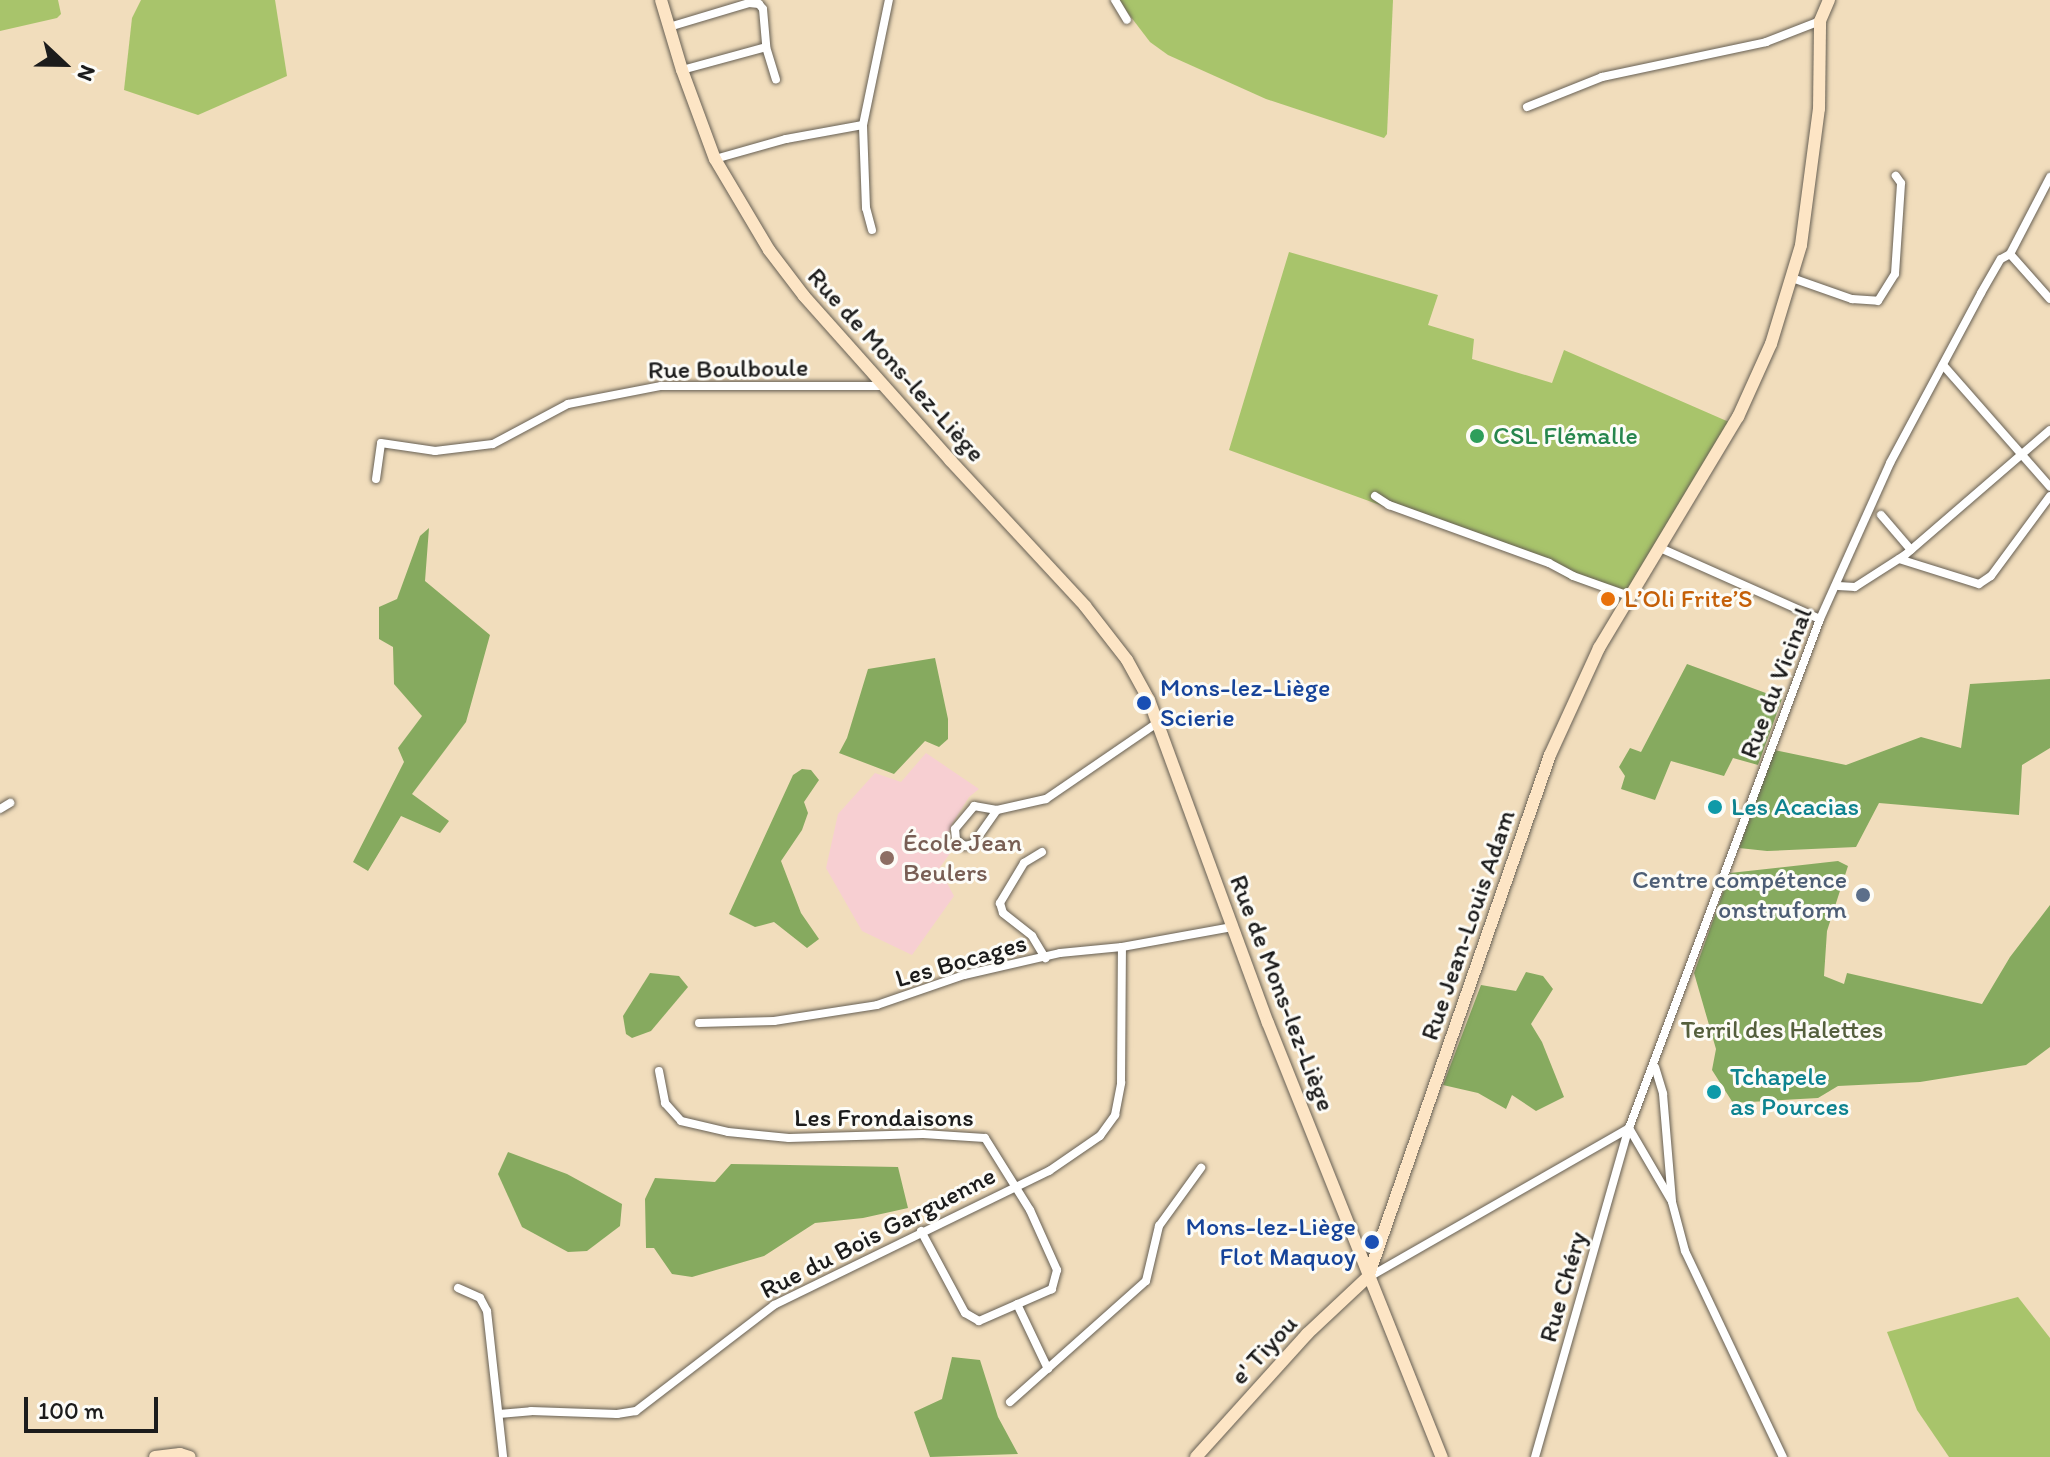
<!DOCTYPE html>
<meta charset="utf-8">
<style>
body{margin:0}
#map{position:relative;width:2050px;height:1457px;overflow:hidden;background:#f1ddbc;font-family:Itim,sans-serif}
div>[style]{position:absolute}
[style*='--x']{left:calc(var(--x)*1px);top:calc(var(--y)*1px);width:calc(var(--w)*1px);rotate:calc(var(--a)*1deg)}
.built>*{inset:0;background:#f7cfd2}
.green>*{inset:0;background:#a8c46b}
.forest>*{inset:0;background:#86aa5f}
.roads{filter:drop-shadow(0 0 2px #676054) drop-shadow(0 0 2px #676054)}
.street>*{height:8px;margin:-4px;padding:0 4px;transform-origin:4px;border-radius:4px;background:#fff}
.secondary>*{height:12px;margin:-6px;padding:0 6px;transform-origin:6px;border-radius:6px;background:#fde5c5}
.dots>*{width:22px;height:22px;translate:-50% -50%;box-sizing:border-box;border:4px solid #fdfcf7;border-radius:50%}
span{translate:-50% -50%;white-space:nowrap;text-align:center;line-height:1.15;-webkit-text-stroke:6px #fdfcf7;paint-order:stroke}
.street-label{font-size:26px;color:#1c1c1c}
.leisure-label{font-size:26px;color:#27864d}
.left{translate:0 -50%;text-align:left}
.food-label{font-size:26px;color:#c56008}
.transit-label{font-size:26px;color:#164399}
.right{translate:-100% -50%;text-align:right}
.culture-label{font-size:26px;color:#0d838f}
.education-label{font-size:26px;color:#785e54}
.service-label{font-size:26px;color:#4e5e75}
.park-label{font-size:26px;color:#545f3c}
.north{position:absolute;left:24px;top:24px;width:80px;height:80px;-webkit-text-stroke:6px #fdfcf7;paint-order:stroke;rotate:112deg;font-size:22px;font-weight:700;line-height:32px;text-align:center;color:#1c1c1c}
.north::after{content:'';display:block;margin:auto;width:28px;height:36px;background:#1c1c1c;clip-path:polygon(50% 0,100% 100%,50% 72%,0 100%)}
.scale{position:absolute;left:24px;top:1397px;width:134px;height:36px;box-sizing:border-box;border:4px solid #1c1c1c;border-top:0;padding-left:10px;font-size:24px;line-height:28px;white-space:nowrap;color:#1c1c1c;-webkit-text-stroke:6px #fdfcf7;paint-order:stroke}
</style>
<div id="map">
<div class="built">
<div style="clip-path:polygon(926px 753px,979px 789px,969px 797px,952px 824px,948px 836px,953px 849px,936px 873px,946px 881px,954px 896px,912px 955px,862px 931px,826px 868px,838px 814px,875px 773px,901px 782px)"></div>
</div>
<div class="green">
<div style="clip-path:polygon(0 0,58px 0,61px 14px,57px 18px,0 31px)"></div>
<div style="clip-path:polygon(141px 0,275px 0,287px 76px,198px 115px,124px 90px,132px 18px)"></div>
<div style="clip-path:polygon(1118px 0,1393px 0,1387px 134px,1384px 138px,1266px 99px,1168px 55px,1150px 42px)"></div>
<div style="clip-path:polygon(1289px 252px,1438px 295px,1428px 325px,1474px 339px,1472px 359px,1552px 383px,1564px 350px,1729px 422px,1623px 598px,1569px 579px,1550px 567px,1229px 450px)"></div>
<div style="clip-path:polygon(2018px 1297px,2050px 1338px,2050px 1457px,1949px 1457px,1917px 1410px,1887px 1332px)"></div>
</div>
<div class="forest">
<div style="clip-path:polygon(429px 528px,425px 581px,490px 635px,466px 722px,412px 794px,449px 821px,440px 833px,401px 816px,368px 871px,353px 862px,404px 762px,398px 748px,422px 716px,394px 684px,393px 647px,379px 639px,379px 607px,397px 599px,420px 536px)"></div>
<div style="clip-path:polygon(935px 658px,948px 719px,948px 739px,939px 747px,925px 741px,894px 774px,839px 753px,847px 738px,868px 669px)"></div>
<div style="clip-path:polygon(1687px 664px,1782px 699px,1758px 765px,1733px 758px,1724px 776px,1671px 761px,1655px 800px,1621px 789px,1625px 776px,1619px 767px,1630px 748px,1641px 752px)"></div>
<div style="clip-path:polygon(2050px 679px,2050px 748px,2022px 765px,2019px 815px,1879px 803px,1856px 847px,1767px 851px,1739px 848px,1774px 750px,1846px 765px,1921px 737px,1961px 748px,1970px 684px)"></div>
<div style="clip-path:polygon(802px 769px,811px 770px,819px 780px,804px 802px,808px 813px,802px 830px,781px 861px,801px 913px,819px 939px,807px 948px,774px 922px,755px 927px,729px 914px,793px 775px)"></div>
<div style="clip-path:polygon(1838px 861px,1848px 866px,1827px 931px,1824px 976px,1844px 984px,1847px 973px,1982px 1004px,2010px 957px,2050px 905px,2050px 1047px,2026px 1065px,1920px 1082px,1838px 1086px,1818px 1098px,1733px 1103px,1712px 1070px,1716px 1049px,1694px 973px,1730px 873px)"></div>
<div style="clip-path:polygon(1526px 972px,1543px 976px,1553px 989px,1531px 1024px,1542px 1042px,1564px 1097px,1536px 1111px,1512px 1095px,1506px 1109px,1478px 1093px,1443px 1085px,1481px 985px,1516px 991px)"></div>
<div style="clip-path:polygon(650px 973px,679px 976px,688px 987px,651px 1031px,632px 1038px,626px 1034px,623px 1016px)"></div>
<div style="clip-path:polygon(508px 1152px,567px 1174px,622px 1204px,620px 1226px,587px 1251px,568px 1252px,522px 1227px,498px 1174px)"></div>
<div style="clip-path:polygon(731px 1164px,898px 1167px,908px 1208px,863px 1218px,815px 1223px,764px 1256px,692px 1277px,672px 1274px,654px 1248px,646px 1248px,645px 1199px,655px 1178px,715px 1182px)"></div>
<div style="clip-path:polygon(952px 1357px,980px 1360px,998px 1417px,1018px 1454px,930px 1457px,914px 1412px,942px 1399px)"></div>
</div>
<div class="roads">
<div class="street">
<div style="--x:1115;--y:0;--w:23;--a:59"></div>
<div style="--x:669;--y:27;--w:84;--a:-16.7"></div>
<div style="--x:749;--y:3;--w:10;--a:6"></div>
<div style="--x:759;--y:4;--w:6;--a:51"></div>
<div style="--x:763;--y:9;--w:38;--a:85"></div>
<div style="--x:766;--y:47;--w:34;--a:73"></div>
<div style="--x:682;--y:70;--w:87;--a:-15.3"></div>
<div style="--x:1527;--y:107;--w:81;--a:-21.8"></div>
<div style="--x:1602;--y:77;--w:168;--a:-12"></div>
<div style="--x:1766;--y:42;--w:58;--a:-21.3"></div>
<div style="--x:715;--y:159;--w:74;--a:-15.7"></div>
<div style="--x:786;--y:139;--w:78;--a:-10.3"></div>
<div style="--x:872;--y:230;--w:23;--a:-105"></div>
<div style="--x:866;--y:208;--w:83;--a:-92.1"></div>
<div style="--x:863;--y:125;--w:128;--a:-78.3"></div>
<div style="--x:2010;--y:254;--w:60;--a:48.4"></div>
<div style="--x:1792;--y:278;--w:64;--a:19.3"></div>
<div style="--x:1852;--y:299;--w:26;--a:4"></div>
<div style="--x:1878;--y:301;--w:32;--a:-58"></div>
<div style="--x:1895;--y:274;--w:91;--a:-86.2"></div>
<div style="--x:1901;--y:183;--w:9;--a:-126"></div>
<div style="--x:1943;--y:365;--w:162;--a:48.7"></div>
<div style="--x:376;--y:479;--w:36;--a:-82"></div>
<div style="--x:381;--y:443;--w:55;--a:8.4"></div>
<div style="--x:435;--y:451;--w:58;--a:-6.9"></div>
<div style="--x:493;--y:444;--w:85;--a:-28.1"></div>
<div style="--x:568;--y:404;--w:95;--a:-11"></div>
<div style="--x:661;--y:386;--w:224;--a:0"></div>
<div style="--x:1375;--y:496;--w:17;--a:33"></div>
<div style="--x:1389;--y:505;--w:170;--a:19.9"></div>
<div style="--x:1549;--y:563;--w:27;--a:28"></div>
<div style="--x:1573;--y:576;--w:59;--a:19.7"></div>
<div style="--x:1881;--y:515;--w:46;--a:49.4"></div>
<div style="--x:1658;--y:547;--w:177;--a:24"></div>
<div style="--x:1899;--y:559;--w:84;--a:17.4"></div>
<div style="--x:1979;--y:584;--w:14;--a:-34"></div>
<div style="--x:1991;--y:576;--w:99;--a:-53.6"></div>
<div style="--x:1838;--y:586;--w:17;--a:3"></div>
<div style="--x:1855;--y:587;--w:59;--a:-32.6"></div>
<div style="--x:1905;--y:555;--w:191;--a:-40.8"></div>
<div style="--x:0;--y:809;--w:12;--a:-31"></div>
<div style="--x:997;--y:810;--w:42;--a:125.2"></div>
<div style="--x:973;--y:844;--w:8;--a:166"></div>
<div style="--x:965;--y:846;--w:11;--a:-146"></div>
<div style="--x:956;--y:840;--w:11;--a:-95"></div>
<div style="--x:955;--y:829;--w:30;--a:-50"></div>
<div style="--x:974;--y:806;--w:23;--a:10"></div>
<div style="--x:997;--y:810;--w:50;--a:-12.7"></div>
<div style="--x:1046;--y:799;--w:135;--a:-34.4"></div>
<div style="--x:1042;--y:852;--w:21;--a:149"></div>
<div style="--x:1024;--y:863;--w:47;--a:121"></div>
<div style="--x:1000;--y:903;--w:10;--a:73"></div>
<div style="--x:1003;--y:913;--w:37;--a:38"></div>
<div style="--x:1032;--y:936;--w:26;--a:59"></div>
<div style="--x:699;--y:1023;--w:75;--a:-1.5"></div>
<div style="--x:774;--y:1021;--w:104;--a:-8.8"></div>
<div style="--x:877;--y:1005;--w:92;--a:-19"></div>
<div style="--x:964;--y:975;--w:98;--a:-12.9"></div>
<div style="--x:1060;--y:953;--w:62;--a:-5.5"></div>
<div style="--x:1122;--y:947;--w:112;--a:-10.3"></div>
<div style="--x:1655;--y:1067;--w:28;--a:73"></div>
<div style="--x:1663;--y:1094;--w:108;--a:85.2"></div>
<div style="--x:1672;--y:1202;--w:51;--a:75.1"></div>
<div style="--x:1685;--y:1251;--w:228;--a:64.6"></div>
<div style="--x:659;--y:1071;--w:33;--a:79"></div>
<div style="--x:665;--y:1103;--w:24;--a:48"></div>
<div style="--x:681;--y:1121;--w:48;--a:13.2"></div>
<div style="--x:728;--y:1132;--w:61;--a:5.6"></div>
<div style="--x:789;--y:1138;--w:134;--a:-1.7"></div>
<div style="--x:923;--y:1134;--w:62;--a:3.7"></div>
<div style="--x:985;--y:1138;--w:85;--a:58"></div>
<div style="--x:1030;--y:1210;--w:66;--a:65.8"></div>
<div style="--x:1057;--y:1270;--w:20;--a:105"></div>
<div style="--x:1052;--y:1289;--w:80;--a:156.3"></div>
<div style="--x:979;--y:1321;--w:16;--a:-150"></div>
<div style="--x:965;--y:1313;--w:93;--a:-118.2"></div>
<div style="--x:1629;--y:1128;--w:83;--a:59.7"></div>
<div style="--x:1369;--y:1277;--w:300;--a:-29.8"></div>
<div style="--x:458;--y:1288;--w:24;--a:24"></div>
<div style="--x:480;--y:1298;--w:15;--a:62"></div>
<div style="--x:487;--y:1311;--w:147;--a:83.7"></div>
<div style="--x:1017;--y:1304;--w:72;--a:64.5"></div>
<div style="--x:1010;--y:1402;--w:182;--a:-41.7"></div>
<div style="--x:1146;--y:1281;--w:57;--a:-76.7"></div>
<div style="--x:1159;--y:1226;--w:72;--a:-54.1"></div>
<div style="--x:499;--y:1414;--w:32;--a:-5"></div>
<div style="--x:531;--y:1411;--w:86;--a:2"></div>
<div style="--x:617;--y:1414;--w:19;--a:-9"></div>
<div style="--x:636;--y:1411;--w:174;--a:-37.5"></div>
<div style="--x:774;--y:1305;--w:306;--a:-26"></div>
<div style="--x:1049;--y:1171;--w:62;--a:-34.5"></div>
<div style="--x:1100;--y:1136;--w:26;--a:-54"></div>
<div style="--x:1115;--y:1115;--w:33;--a:-79"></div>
<div style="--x:1121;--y:1083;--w:136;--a:-89.6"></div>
<div style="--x:1535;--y:1457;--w:342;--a:-74.1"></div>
<div style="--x:1629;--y:1128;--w:544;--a:-69.43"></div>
<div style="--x:1820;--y:619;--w:171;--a:-65.8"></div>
<div style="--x:1890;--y:463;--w:193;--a:-61.8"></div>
<div style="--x:1981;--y:293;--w:39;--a:-60"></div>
<div style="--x:2001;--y:259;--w:10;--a:-29"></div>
<div style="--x:2010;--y:254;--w:87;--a:-62.5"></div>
</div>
<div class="secondary">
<div style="--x:661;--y:0;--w:73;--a:73.3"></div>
<div style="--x:682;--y:70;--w:95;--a:69.7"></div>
<div style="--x:715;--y:159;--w:106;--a:59.3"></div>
<div style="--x:769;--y:250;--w:58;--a:52.7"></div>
<div style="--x:804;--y:296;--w:220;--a:48.3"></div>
<div style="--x:950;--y:460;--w:199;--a:47.2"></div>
<div style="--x:1085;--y:606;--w:68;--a:52.1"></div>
<div style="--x:1127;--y:660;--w:46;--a:61.2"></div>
<div style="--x:1149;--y:700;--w:344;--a:69.8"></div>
<div style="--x:1268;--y:1023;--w:468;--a:68.2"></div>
<div style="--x:1368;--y:1277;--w:553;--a:-70.78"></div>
<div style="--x:1550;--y:755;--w:118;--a:-65.4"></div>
<div style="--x:1599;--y:648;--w:270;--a:-59"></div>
<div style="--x:1738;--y:417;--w:80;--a:-65.7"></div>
<div style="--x:1771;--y:344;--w:103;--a:-73.1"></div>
<div style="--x:1801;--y:245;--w:137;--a:-82.5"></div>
<div style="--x:1819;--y:109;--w:88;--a:-89.3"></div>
<div style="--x:1820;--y:21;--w:23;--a:-67"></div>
<div style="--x:155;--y:1457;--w:25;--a:-7"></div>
<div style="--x:180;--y:1454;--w:10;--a:17"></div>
<div style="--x:1196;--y:1457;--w:166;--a:-47.9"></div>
<div style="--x:1307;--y:1334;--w:83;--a:-43.1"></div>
</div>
</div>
<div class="dots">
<div style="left:1477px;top:436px;background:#2e9e5b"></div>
<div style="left:1608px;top:599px;background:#e8710a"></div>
<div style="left:1144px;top:703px;background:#1a4fb4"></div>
<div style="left:1715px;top:807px;background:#0f9aa8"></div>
<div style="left:887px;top:858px;background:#8d6e63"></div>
<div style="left:1863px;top:895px;background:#5c6f8a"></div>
<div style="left:1714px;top:1092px;background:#0f9aa8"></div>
<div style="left:1372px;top:1242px;background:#1a4fb4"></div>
</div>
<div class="street-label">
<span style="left:896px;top:365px;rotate:48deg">Rue de Mons-lez-Liège</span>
<span style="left:728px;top:369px;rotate:-1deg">Rue Boulboule</span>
<span style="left:1776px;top:683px;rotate:-69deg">Rue du Vicinal</span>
<span style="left:1468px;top:925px;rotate:-71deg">Rue Jean-Louis Adam</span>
<span style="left:961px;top:961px;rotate:-16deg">Les Bocages</span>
<span style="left:1282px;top:993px;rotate:69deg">Rue de Mons-lez-Liège</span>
<span style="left:884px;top:1118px">Les Frondaisons</span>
<span style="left:878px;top:1233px;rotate:-27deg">Rue du Bois Garguenne</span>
<span style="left:1563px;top:1287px;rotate:-74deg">Rue Chéry</span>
<span style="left:1264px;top:1350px;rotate:-47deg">e' Tiyou</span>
</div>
<div class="leisure-label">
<span class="left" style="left:1493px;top:436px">CSL Flémalle</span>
</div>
<div class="food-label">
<span class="left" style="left:1624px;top:599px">L’Oli Frite’S</span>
</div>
<div class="transit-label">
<span class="left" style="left:1160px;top:703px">Mons-lez-Liège<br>Scierie</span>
<span class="right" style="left:1356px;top:1242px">Mons-lez-Liège<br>Flot Maquoy</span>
</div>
<div class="culture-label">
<span class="left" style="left:1731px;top:807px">Les Acacias</span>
<span class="left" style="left:1730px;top:1092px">Tchapele<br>as Pources</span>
</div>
<div class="education-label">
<span class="left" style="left:903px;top:858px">École Jean<br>Beulers</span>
</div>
<div class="service-label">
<span class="right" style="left:1847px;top:895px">Centre compétence<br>onstruform</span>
</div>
<div class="park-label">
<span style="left:1782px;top:1030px">Terril des Halettes</span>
</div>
<div class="north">N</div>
<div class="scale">100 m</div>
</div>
